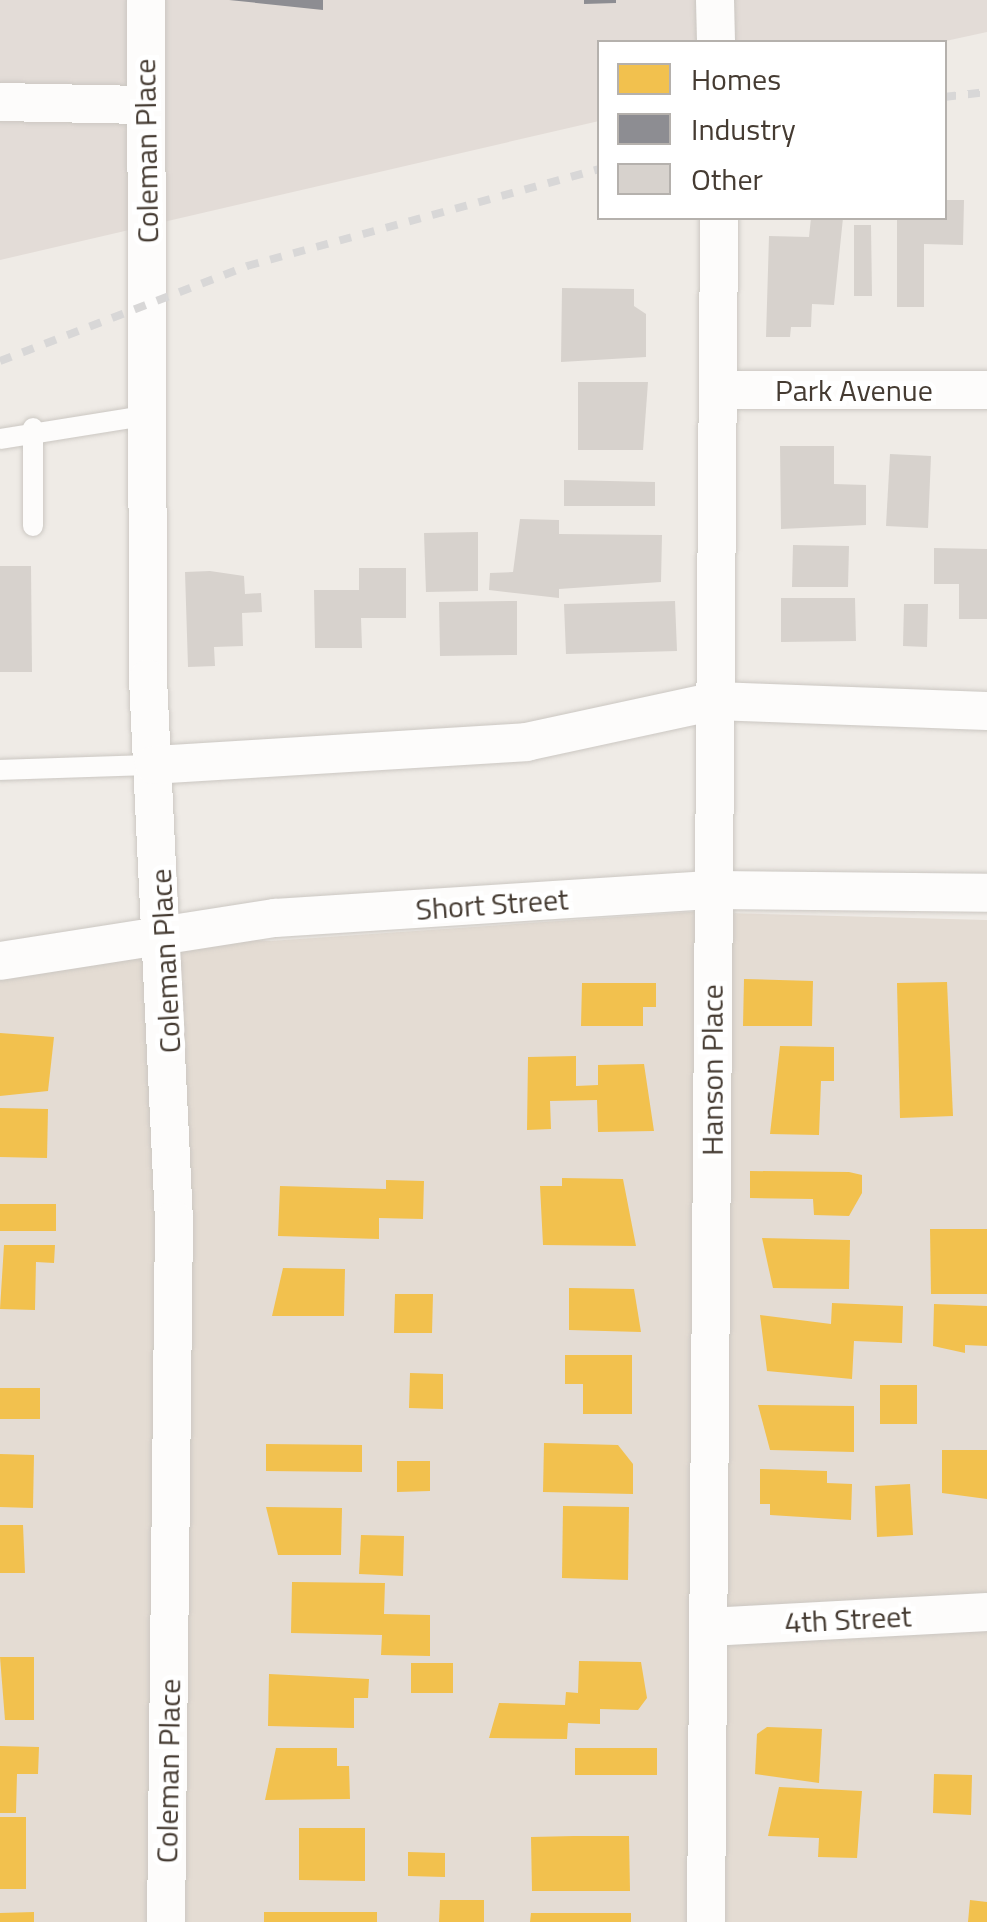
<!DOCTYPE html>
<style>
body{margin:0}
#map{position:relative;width:987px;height:1922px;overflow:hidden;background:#efebe6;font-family:"Titillium Web",sans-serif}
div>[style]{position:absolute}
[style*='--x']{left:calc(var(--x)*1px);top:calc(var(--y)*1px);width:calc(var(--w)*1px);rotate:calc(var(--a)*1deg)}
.residential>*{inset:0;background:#e4dcd3}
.industrial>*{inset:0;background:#e3dcd7}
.homes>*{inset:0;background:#f2c14e}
.industry>*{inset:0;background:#8d8d92}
.building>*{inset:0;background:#d7d2cd}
.roads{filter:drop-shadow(0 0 2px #cbc7c2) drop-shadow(0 0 2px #cbc7c2)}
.lane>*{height:20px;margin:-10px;padding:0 10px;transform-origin:10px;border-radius:10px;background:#fdfcfb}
.street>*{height:38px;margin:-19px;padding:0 19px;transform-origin:19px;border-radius:19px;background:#fdfcfb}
.rail>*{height:8px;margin-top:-4px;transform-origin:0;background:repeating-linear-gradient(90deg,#d8d7d7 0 12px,transparent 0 24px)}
span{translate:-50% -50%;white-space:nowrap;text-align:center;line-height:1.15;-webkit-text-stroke:10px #fff;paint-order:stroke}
.street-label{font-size:30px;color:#453b32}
.legend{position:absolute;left:597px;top:40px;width:350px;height:180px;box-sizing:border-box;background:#fff;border:2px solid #b5b1ad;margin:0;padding:12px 18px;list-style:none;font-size:30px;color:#453b32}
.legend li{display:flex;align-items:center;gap:20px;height:50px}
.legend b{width:50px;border:2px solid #b5b1ad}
</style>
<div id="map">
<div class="residential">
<div style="clip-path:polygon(689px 912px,987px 920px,987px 1922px,0 1922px,0 946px,166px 935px,270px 941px)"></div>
</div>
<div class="industrial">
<div style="clip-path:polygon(0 0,987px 0,987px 32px,941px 42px,600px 42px,599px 121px,0 260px)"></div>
</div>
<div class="homes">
<div style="clip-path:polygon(744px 979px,813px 981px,812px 1026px,743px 1026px)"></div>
<div style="clip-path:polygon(947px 982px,953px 1116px,900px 1118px,897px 983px)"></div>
<div style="clip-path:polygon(582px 983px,656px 983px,656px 1007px,643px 1007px,643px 1026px,581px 1026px)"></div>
<div style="clip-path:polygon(0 1033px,54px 1037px,48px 1091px,0 1096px)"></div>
<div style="clip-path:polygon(780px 1046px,834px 1047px,834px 1081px,821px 1081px,819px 1135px,770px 1134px)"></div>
<div style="clip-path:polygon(576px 1056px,576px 1086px,598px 1085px,598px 1065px,644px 1064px,654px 1131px,598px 1132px,597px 1100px,550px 1101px,551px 1129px,527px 1130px,528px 1057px)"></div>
<div style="clip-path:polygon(0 1108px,48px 1109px,47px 1158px,0 1157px)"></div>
<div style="clip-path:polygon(750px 1171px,849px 1172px,862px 1175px,862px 1193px,849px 1216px,814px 1215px,813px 1199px,750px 1198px)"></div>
<div style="clip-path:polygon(562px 1178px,623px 1179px,636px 1246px,543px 1245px,540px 1186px,562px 1186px)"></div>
<div style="clip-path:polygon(386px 1180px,424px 1181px,423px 1219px,379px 1218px,379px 1239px,278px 1236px,280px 1186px,386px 1189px)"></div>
<div style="clip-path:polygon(0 1204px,56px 1204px,56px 1231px,0 1231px)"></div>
<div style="clip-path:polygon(930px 1229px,987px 1229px,987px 1294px,931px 1294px)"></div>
<div style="clip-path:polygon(762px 1238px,850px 1240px,849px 1289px,773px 1288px)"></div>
<div style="clip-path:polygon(4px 1245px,55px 1245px,54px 1263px,36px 1262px,35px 1310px,0 1309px)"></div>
<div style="clip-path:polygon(283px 1268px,345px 1269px,344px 1316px,272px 1316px)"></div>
<div style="clip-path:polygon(569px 1288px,634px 1289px,641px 1332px,569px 1330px)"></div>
<div style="clip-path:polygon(395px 1294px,433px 1294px,432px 1333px,394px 1333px)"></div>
<div style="clip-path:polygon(832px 1303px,903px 1306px,902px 1343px,854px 1341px,852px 1379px,767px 1371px,760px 1315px,831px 1324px)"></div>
<div style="clip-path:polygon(934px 1304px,987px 1306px,987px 1346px,965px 1345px,965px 1353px,933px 1346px)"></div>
<div style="clip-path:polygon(565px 1355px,632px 1355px,632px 1414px,583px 1414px,583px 1384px,565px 1384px)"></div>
<div style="clip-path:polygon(410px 1373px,443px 1374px,443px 1409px,409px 1408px)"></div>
<div style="clip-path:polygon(880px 1385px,917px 1385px,917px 1424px,880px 1424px)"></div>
<div style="clip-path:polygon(0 1388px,40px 1388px,40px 1419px,0 1419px)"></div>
<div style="clip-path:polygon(758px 1405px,854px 1406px,854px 1452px,770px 1450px)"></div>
<div style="clip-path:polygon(544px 1443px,618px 1445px,633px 1464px,633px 1494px,543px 1492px)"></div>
<div style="clip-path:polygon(266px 1444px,362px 1445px,362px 1472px,266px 1471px)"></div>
<div style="clip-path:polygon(942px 1450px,987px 1450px,987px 1499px,942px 1493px)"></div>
<div style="clip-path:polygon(0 1454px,34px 1455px,33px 1508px,0 1507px)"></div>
<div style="clip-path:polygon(397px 1461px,430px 1461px,430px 1491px,397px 1492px)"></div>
<div style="clip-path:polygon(760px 1469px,827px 1471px,827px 1483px,852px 1484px,851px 1520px,770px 1515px,770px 1504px,760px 1504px)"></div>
<div style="clip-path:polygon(910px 1484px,913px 1535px,877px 1537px,875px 1486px)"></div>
<div style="clip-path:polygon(563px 1506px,629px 1507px,628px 1580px,562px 1578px)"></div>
<div style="clip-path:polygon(266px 1507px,342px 1508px,341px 1555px,278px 1555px)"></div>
<div style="clip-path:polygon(0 1525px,23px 1525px,25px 1573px,0 1573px)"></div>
<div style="clip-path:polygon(361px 1535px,404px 1536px,403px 1576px,359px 1574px)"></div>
<div style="clip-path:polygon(292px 1582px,385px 1583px,384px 1614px,430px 1615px,430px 1656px,381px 1655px,382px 1635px,291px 1633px)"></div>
<div style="clip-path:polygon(0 1657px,34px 1657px,34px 1720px,5px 1720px)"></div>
<div style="clip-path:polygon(579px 1661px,641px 1662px,647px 1698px,638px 1710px,600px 1709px,600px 1724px,568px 1723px,567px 1739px,489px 1738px,499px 1703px,565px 1705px,566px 1692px,578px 1693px)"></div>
<div style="clip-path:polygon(411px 1663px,453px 1663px,453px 1693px,411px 1693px)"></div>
<div style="clip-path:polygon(269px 1674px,369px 1679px,368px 1698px,354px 1698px,354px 1728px,268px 1726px)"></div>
<div style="clip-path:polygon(767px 1727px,822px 1729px,819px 1783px,755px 1774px,757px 1734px)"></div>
<div style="clip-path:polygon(0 1746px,39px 1747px,38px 1774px,17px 1774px,16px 1813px,0 1813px)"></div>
<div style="clip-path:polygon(276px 1748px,337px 1748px,337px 1766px,349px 1766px,350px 1799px,265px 1800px)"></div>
<div style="clip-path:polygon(575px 1748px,657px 1748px,657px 1775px,575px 1775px)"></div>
<div style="clip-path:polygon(934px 1774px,972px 1775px,971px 1815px,933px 1813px)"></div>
<div style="clip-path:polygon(779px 1787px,862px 1791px,857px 1858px,818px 1857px,819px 1838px,768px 1836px)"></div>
<div style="clip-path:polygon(0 1817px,26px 1817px,26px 1889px,0 1889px)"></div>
<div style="clip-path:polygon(299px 1828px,365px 1828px,365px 1881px,299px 1880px)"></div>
<div style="clip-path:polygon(574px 1836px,629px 1836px,630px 1891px,532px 1891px,531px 1837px)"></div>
<div style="clip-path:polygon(408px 1852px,445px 1853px,445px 1877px,408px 1876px)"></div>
<div style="clip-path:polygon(440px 1900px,484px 1900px,484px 1922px,439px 1922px)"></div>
<div style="clip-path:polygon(970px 1900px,987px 1902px,987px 1922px,968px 1922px)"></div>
<div style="clip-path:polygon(34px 1912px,34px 1922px,0 1922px,0 1913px)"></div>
<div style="clip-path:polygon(264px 1912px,377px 1912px,377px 1922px,264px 1922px)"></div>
<div style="clip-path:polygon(531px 1913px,631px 1913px,631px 1922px,530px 1922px)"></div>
</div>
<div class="industry">
<div style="clip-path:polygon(229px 0,323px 0,323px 10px)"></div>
<div style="clip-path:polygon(584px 0,616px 0,616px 3px,584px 4px)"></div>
</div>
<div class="building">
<div style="clip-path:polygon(944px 200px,964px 200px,963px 245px,924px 244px,924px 307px,897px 307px,897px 218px,944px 218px)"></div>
<div style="clip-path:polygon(811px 218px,843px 218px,834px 305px,812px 304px,811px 327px,791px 327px,790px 337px,766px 337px,769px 236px,809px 237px)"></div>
<div style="clip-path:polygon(854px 225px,871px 225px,872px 296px,854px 296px)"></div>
<div style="clip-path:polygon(562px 288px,634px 289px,634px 306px,646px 314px,646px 357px,561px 362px)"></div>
<div style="clip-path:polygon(578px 382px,648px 382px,643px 450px,578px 450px)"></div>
<div style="clip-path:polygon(780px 446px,834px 446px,834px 484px,866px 485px,866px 525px,781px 529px)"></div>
<div style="clip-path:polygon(890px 454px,931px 456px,928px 528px,886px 526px)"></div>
<div style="clip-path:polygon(564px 480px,655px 482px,655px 506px,564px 506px)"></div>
<div style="clip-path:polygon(520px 519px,559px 520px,559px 534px,662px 535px,661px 582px,559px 589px,559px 598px,489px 590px,490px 573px,513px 572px)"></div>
<div style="clip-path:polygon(478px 532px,478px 591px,426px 592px,424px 533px)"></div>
<div style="clip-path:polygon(793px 545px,849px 546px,848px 587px,792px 587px)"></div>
<div style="clip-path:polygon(934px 548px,987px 549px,987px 619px,959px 619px,959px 584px,934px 584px)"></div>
<div style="clip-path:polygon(0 566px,31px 566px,32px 672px,0 672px)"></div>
<div style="clip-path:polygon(359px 568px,406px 568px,406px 618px,361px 618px,362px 648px,315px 648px,314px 590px,359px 590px)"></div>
<div style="clip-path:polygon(210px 571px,244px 576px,245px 594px,261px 593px,262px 612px,242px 613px,243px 646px,214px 647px,215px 666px,188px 667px,185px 572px)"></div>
<div style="clip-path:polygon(781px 598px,855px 598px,856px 641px,781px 642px)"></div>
<div style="clip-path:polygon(517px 601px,517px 655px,440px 656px,439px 602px)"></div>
<div style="clip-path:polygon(675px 601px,677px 651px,566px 654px,564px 604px)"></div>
<div style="clip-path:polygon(904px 604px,928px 604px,927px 647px,903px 646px)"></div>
</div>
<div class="roads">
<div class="lane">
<div style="--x:0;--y:439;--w:152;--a:-9.1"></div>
<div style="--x:33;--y:526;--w:98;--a:-90"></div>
<div style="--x:0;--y:770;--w:154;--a:-1.9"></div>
</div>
<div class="street">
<div style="--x:146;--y:0;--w:679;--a:89.83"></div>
<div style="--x:148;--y:679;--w:542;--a:87.25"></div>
<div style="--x:174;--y:1220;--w:702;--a:90.65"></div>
<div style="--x:715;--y:0;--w:42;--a:88.6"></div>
<div style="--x:0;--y:102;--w:144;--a:1.2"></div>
<div style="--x:721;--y:390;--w:266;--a:0"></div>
<div style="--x:154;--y:765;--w:373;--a:-3.5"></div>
<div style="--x:526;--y:742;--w:193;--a:-12.2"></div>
<div style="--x:715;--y:701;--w:272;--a:2.1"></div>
<div style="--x:0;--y:961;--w:278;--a:-8.9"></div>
<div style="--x:275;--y:918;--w:439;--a:-3.7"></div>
<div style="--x:713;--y:890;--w:274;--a:0.6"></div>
<div style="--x:709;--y:1627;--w:278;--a:-3.1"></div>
<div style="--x:706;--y:1922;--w:1704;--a:-89.56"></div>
</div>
</div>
<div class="rail">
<div style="--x:944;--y:97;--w:43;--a:-6.6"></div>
<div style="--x:0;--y:361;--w:265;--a:-21"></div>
<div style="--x:247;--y:266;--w:366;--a:-15.4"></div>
</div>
<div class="street-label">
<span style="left:146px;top:151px;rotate:-91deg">Coleman Place</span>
<span style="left:854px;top:390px">Park Avenue</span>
<span style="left:492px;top:904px;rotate:-4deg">Short Street</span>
<span style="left:165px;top:961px;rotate:-93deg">Coleman Place</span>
<span style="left:712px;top:1070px;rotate:-90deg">Hanson Place</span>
<span style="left:848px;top:1619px;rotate:-3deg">4th Street</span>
<span style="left:168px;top:1771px;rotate:-89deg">Coleman Place</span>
</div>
<ul class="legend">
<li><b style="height:28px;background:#f2c14e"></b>Homes</li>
<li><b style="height:28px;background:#8d8d92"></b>Industry</li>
<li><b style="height:28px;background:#d7d2cd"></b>Other</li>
</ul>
</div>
